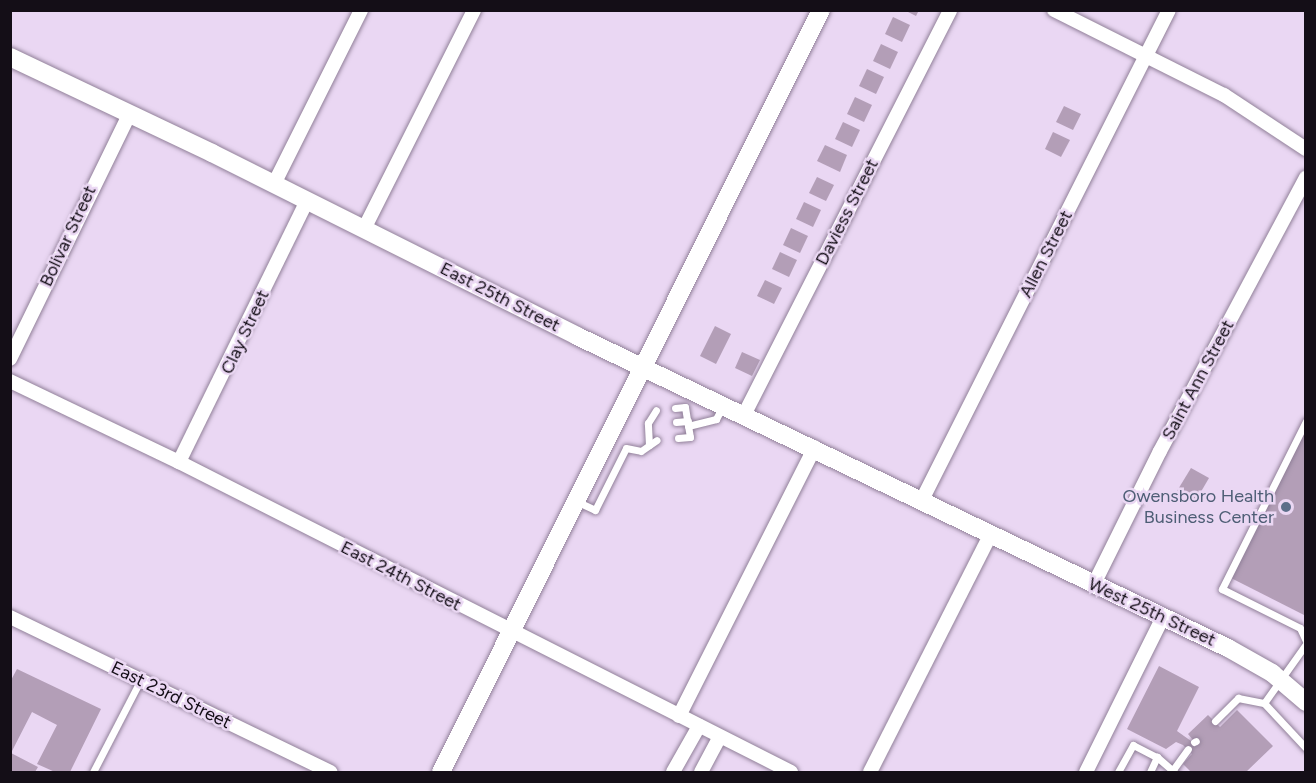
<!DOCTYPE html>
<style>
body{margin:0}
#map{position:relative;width:1316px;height:783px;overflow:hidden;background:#ead7f3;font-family:Figtree,sans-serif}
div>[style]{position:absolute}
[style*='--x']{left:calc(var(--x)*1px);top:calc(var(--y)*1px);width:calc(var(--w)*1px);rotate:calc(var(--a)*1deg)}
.building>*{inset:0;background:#b39eb7}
.roads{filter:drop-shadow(0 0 2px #918099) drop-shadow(0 0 2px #918099)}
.lane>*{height:7px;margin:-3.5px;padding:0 3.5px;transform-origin:3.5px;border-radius:3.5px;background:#fff}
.street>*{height:14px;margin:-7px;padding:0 7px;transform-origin:7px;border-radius:7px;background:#fff}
.secondary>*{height:18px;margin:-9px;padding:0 9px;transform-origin:9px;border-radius:9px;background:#fff}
.dots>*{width:16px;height:16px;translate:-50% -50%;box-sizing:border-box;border:3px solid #ead7f3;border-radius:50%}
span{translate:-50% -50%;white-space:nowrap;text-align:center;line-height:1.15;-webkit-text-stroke:5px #ead7f3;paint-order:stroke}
.street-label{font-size:18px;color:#140e17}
.service-label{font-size:18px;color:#4e5e75}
.right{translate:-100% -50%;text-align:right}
.frame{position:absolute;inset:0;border:12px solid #140e17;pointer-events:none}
</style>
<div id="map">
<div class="building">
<div style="clip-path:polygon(904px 10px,919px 10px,916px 16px)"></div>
<div style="clip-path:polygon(893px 17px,910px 25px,902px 42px,885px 34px)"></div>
<div style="clip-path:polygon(881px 44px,898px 52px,890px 69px,873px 61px)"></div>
<div style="clip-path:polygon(867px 69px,884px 77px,876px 94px,859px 86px)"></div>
<div style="clip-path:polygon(855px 97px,872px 105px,864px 122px,847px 114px)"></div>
<div style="clip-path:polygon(1064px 106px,1081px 114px,1073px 130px,1056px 122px)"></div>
<div style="clip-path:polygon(843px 122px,860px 130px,852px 147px,835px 139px)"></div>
<div style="clip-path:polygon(1053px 132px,1070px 140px,1061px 157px,1045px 149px)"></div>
<div style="clip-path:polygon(825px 145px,847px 155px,840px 172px,817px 161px)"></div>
<div style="clip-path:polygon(817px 177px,834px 185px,826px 201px,809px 193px)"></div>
<div style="clip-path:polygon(804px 202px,821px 210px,813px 227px,796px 219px)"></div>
<div style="clip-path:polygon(791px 228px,808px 236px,800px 253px,783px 245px)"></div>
<div style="clip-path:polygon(780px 252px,797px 260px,789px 277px,772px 269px)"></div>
<div style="clip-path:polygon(765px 280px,782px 288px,774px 304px,757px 296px)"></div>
<div style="clip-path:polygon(715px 326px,731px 334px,716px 364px,700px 356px)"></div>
<div style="clip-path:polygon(742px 352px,760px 360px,752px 376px,735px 368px)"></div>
<div style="clip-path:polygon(1303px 434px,1306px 436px,1306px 616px,1231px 578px)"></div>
<div style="clip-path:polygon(1191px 468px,1209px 478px,1195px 502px,1177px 491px)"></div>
<div style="clip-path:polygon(1159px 666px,1199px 687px,1177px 731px,1198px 746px,1188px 734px,1208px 715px,1220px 727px,1237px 710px,1273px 746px,1246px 772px,1191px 772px,1183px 764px,1192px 754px,1183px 745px,1176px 742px,1166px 749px,1127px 729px)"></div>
<div style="clip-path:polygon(17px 669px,101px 709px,70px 772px,55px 772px,37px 764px,57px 725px,32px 712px,11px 753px,38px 767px,35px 772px,10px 772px,10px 682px)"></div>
</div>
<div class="roads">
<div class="lane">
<div style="--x:675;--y:408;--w:10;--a:-6"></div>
<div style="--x:685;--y:407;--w:19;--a:81"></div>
<div style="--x:1306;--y:421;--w:188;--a:116.6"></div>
<div style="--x:1222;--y:589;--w:87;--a:26.6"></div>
<div style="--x:1300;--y:628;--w:14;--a:65"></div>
<div style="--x:676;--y:422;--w:12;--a:-5"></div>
<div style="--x:678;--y:438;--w:12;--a:-5"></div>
<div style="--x:690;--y:437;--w:11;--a:-100"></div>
<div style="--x:688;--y:426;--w:29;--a:-14"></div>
<div style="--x:716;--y:419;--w:15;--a:-62"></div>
<div style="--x:649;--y:445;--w:22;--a:-93"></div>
<div style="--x:648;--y:423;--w:15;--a:-58"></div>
<div style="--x:578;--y:502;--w:19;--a:25"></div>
<div style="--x:595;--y:510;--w:69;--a:-63.4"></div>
<div style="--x:626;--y:448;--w:15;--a:11"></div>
<div style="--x:641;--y:451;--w:19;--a:-35"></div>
<div style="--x:1306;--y:644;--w:72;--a:125.4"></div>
<div style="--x:1264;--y:703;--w:62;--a:47"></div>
<div style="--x:1215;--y:721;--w:33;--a:-45"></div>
<div style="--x:1238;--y:698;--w:26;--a:11"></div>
<div style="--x:1194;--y:742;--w:2;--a:-27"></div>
<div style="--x:1172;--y:771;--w:27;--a:-54"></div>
<div style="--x:93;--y:772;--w:102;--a:-62.7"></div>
<div style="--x:1118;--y:772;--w:31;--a:-61"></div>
<div style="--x:1133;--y:745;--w:27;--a:27"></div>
<div style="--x:1157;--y:757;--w:23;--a:41"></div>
<div style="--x:1150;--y:772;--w:17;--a:-65"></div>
</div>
<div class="street">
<div style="--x:1054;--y:10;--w:190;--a:26.6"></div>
<div style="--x:1224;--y:95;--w:98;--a:33.4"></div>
<div style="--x:274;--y:184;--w:195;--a:-63.4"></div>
<div style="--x:364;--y:229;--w:245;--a:-63.3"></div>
<div style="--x:10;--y:359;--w:271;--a:-64"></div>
<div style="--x:10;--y:381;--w:187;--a:25.6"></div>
<div style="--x:179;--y:462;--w:686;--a:26.86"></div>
<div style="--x:745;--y:413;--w:452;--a:-63"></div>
<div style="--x:179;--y:462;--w:291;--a:-63.9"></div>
<div style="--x:923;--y:498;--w:546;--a:-63.25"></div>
<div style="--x:1094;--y:584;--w:148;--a:-63.6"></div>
<div style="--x:1160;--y:451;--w:310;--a:-61.9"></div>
<div style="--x:10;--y:617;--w:356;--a:25.8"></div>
<div style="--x:679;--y:716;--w:301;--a:-63.2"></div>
<div style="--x:673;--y:772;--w:53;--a:-60.5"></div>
<div style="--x:701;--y:772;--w:40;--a:-62"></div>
<div style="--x:870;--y:772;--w:268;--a:-63.1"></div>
<div style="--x:1086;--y:772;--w:173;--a:-63.6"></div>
</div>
<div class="secondary">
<div style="--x:10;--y:57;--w:224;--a:25.4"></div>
<div style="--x:212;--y:153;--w:408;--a:26.6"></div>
<div style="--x:577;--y:336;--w:722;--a:25.61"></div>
<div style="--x:1228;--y:648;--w:51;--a:29.6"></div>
<div style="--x:1272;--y:673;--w:45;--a:40.5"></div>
<div style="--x:441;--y:772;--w:851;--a:-63.5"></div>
</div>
</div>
<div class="dots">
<div style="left:1286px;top:507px;background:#5c6f8a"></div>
</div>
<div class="street-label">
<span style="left:847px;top:212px;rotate:-63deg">Daviess Street</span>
<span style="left:68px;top:236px;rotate:-65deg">Bolivar Street</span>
<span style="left:1046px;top:254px;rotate:-63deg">Allen Street</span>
<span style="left:500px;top:297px;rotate:27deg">East 25th Street</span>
<span style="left:245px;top:332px;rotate:-65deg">Clay Street</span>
<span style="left:1198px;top:380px;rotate:-62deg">Saint Ann Street</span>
<span style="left:401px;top:576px;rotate:27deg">East 24th Street</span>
<span style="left:1152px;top:612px;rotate:25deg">West 25th Street</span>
<span style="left:171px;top:695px;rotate:26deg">East 23rd Street</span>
</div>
<div class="service-label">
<span class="right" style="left:1274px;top:507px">Owensboro Health<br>Business Center</span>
</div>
<div class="frame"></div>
</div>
